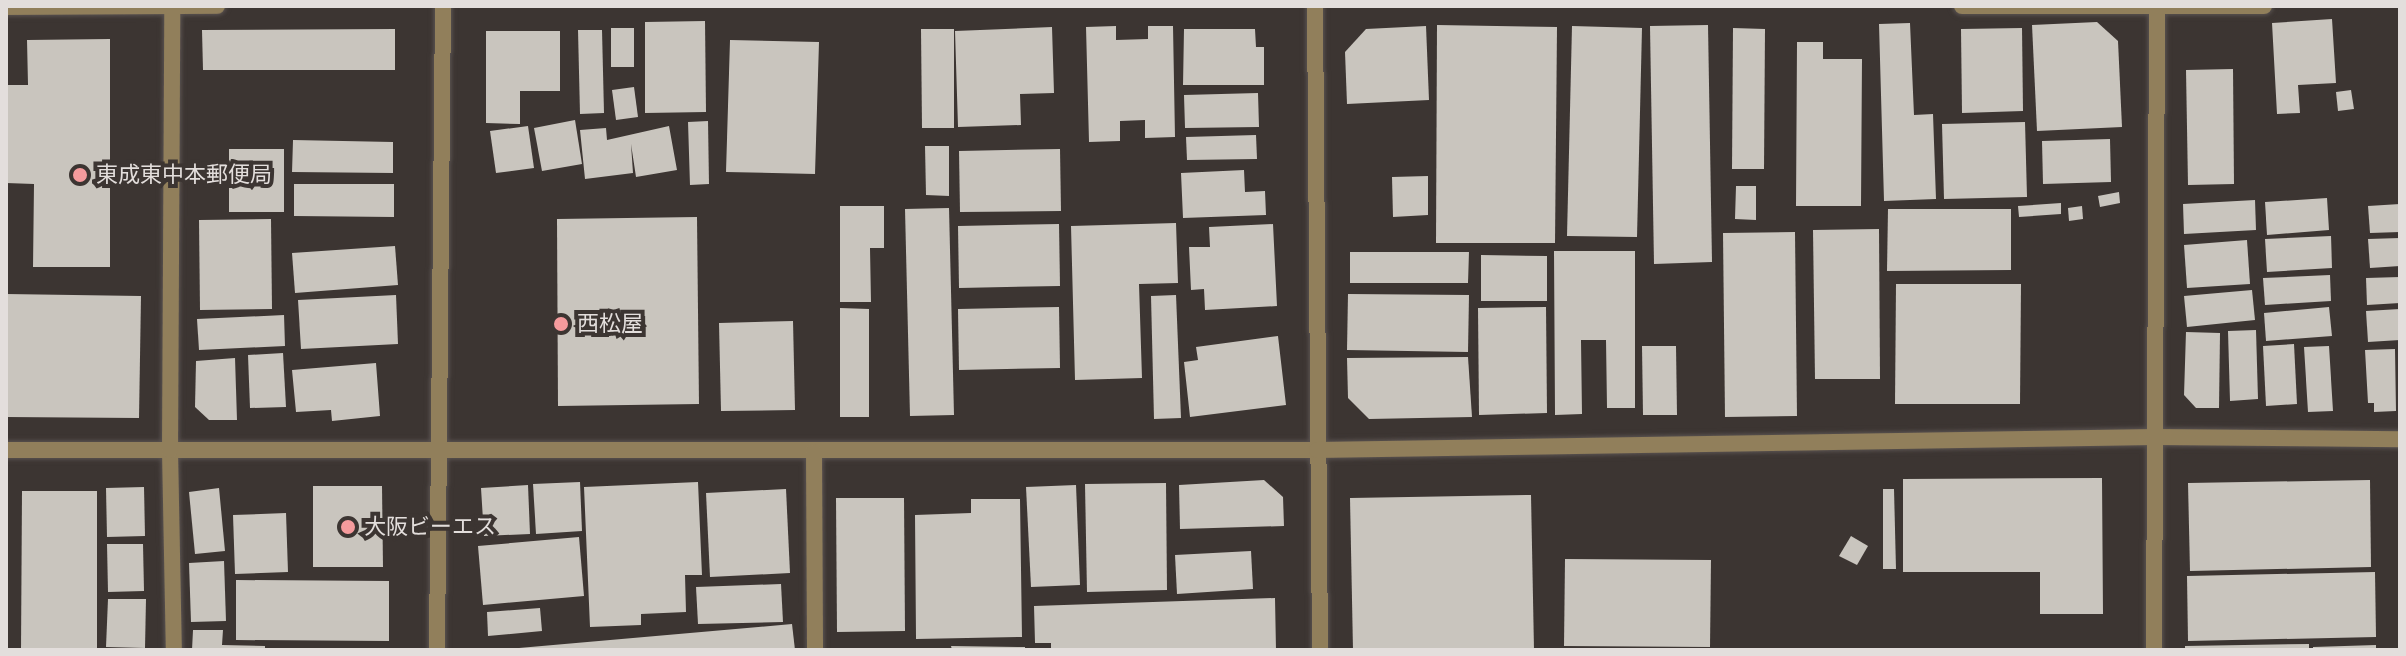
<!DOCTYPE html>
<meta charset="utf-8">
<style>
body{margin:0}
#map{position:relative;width:2406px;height:656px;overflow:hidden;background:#3c3532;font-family:"Asap Condensed","Noto Sans JP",sans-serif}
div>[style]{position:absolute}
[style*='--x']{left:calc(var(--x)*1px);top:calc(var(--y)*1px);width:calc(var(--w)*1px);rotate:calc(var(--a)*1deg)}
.building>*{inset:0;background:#c9c5be}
.roads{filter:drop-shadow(0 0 2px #5a5351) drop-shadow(0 0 2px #5a5351)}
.service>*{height:16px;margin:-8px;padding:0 8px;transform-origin:8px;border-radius:8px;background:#917f5b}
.minor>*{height:16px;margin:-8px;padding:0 8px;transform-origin:8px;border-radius:8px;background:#917f5b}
.tertiary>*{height:16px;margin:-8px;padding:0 8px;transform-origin:8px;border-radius:8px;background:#917f5b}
.dots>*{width:22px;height:22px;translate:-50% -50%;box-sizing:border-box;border:4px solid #3c3532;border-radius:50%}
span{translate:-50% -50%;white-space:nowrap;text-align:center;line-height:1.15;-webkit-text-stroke:8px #3c3532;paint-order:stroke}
.poi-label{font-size:22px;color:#e3dedc}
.left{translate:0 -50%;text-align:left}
.frame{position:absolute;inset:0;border:8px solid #e3dedc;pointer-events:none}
</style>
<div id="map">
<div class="building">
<div style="clip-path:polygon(2332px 19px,2336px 83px,2298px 85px,2300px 113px,2277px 114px,2272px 23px)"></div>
<div style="clip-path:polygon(705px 21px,706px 112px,645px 113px,645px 22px)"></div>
<div style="clip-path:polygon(2097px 22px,2118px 41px,2122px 127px,2037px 131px,2032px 25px)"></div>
<div style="clip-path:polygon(1910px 23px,1914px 115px,1933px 114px,1936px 199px,1884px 201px,1879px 24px)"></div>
<div style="clip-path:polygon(1437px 25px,1557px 27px,1555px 243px,1436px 243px)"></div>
<div style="clip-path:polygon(1708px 25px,1712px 262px,1654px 264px,1650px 26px)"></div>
<div style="clip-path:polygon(1116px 26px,1116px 40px,1148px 39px,1148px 26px,1173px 26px,1175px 137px,1145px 138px,1145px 120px,1120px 121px,1120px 141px,1089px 142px,1086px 27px)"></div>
<div style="clip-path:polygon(1426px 26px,1429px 100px,1347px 104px,1345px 52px,1366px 29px)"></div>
<div style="clip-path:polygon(1572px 26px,1642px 28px,1637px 237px,1567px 236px)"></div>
<div style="clip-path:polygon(1052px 27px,1054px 93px,1020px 94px,1021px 125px,958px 127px,955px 31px)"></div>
<div style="clip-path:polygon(611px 28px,634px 28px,634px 67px,611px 67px)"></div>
<div style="clip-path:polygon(1733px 28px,1765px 29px,1764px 169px,1732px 169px)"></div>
<div style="clip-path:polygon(2022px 28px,2023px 111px,1962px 113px,1961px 29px)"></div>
<div style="clip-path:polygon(395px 29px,395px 70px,203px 70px,202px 30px)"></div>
<div style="clip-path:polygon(921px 29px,954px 29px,954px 128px,922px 128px)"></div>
<div style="clip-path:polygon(1184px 29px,1255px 29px,1256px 47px,1264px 47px,1264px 85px,1183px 85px)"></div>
<div style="clip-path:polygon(578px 30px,602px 30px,604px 113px,580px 114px)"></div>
<div style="clip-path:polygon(486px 31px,560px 31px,560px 91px,520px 91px,520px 124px,486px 123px)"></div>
<div style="clip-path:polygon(110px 39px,110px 267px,33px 267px,34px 184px,6px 183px,7px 85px,28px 85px,27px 40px)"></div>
<div style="clip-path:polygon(730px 40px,819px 42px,815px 174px,726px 172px)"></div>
<div style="clip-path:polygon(1797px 42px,1823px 42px,1823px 59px,1862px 59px,1861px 206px,1796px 206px)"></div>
<div style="clip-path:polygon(2233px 69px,2234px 184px,2188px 185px,2186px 70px)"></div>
<div style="clip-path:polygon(634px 87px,638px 117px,616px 120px,612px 90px)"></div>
<div style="clip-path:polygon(2351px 90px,2354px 109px,2338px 111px,2336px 92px)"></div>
<div style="clip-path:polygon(1258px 93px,1259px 127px,1185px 128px,1184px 95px)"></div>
<div style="clip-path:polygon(575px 120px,582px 164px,542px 171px,534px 128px)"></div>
<div style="clip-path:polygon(708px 121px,709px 184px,690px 185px,688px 122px)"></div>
<div style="clip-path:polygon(2025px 122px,2027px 197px,1944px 199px,1942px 124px)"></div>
<div style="clip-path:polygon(528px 126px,534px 168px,496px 173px,490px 131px)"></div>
<div style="clip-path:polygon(669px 126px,677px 170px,636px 177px,631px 144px,633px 173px,585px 179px,580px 130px,606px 128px,607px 140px)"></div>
<div style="clip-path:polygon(1256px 135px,1257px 159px,1187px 160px,1186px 137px)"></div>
<div style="clip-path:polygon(2110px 139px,2111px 182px,2043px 184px,2042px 141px)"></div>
<div style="clip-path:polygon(293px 140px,393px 142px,393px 173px,292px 172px)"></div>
<div style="clip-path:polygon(925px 146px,949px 146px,949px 196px,926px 195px)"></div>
<div style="clip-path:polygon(229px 149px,284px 149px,284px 212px,229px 212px)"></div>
<div style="clip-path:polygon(1060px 149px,1061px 211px,960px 212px,959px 151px)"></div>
<div style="clip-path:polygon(1244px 170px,1245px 192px,1265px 191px,1266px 215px,1183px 218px,1181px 173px)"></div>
<div style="clip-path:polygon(1428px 176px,1428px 215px,1393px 217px,1392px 177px)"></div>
<div style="clip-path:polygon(294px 184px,394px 184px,394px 217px,294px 216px)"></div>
<div style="clip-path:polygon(1736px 186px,1756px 186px,1756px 220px,1735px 219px)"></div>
<div style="clip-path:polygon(2119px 192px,2120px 203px,2100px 207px,2098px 196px)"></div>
<div style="clip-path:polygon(2327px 198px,2329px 230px,2267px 235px,2265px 202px)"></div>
<div style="clip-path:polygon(2255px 200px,2256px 230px,2184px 234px,2183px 204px)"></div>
<div style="clip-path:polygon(2061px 203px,2061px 214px,2019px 217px,2018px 206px)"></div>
<div style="clip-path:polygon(2400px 204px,2400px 232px,2370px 233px,2368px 206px)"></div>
<div style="clip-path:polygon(840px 206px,884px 206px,884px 248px,870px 248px,871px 302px,840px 302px)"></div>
<div style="clip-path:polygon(2082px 206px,2083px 219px,2069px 221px,2068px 208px)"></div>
<div style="clip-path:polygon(949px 208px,954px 415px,910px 416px,905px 209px)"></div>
<div style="clip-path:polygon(1888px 209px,2011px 209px,2011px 270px,1887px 271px)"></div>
<div style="clip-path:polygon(697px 217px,699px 404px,558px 406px,557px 219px)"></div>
<div style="clip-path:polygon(271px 219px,272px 309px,200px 310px,199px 220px)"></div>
<div style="clip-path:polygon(1176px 223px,1178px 283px,1139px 284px,1142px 378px,1075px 380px,1071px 226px)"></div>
<div style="clip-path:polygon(1059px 224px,1060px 286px,959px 288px,958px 226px)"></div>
<div style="clip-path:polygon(1273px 224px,1277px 306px,1205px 310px,1204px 289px,1191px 290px,1189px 247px,1210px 247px,1209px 227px)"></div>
<div style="clip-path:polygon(1879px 229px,1880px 379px,1815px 379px,1813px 230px)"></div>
<div style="clip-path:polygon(1795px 232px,1797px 416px,1725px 417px,1723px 233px)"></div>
<div style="clip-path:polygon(2331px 236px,2332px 268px,2267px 272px,2265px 239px)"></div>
<div style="clip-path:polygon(2400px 238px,2400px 266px,2370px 268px,2368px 239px)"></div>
<div style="clip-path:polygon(2247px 240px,2250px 284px,2187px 288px,2184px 245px)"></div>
<div style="clip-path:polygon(395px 246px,398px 285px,295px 293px,292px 253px)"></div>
<div style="clip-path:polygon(1554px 251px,1635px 251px,1635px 408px,1607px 408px,1606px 340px,1581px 340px,1582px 414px,1555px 415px)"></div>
<div style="clip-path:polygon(1350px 252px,1469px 252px,1468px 283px,1350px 283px)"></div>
<div style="clip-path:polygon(1481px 255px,1547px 256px,1547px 301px,1481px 301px)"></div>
<div style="clip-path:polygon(2330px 275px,2331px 301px,2265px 305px,2263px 278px)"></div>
<div style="clip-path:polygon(2400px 277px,2400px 303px,2367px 305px,2366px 278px)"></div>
<div style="clip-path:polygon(1896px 284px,2021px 284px,2020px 404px,1895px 404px)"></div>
<div style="clip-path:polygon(2252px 290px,2255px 320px,2187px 327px,2184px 296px)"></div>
<div style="clip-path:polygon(6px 294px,141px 296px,139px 418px,6px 417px)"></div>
<div style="clip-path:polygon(1348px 294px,1469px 295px,1468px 352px,1347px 350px)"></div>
<div style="clip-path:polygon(396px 295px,398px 344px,301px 349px,298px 300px)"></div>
<div style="clip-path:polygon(1176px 295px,1181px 418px,1154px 419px,1151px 296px)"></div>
<div style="clip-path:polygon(1059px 307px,1060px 368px,959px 370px,958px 309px)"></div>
<div style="clip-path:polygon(1546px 307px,1547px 413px,1479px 415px,1478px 308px)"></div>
<div style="clip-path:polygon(2329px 307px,2332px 336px,2266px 341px,2264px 313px)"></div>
<div style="clip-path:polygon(840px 308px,869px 309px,869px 417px,840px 417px)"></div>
<div style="clip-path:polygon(2400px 309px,2400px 340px,2368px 342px,2366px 311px)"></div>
<div style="clip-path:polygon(284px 315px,285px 346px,199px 350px,197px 319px)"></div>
<div style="clip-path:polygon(793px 321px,795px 410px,721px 411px,719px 323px)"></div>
<div style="clip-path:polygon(2256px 330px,2258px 399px,2230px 401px,2228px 331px)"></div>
<div style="clip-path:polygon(2186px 332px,2220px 333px,2219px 408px,2196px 408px,2184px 395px)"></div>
<div style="clip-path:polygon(1278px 336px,1286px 405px,1190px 417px,1184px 362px,1198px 360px,1196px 347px)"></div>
<div style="clip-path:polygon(2294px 344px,2297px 404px,2266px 406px,2263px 346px)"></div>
<div style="clip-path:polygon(1642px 346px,1676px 346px,1677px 415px,1643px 415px)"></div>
<div style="clip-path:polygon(2329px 346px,2333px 411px,2308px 412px,2304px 347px)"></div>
<div style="clip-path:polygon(2395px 349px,2396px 411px,2374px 412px,2374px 403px,2368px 403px,2365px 350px)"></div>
<div style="clip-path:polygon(283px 353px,286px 407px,250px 408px,248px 355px)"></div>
<div style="clip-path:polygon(1468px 357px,1472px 417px,1369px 419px,1348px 398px,1347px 358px)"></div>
<div style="clip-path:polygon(235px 358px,237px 420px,209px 420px,195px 407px,196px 361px)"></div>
<div style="clip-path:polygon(376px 363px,380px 416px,332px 421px,331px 410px,296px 412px,292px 370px)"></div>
<div style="clip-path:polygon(2102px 478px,2103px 614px,2040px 614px,2040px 572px,1903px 572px,1903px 479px)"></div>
<div style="clip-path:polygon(1264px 480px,1283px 497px,1284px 526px,1180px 529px,1179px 485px)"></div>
<div style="clip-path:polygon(2370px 480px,2371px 567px,2190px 571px,2188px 483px)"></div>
<div style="clip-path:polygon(580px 482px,582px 531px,536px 534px,533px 484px)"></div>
<div style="clip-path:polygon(698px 482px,702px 575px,685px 575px,686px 612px,641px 614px,641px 625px,590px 627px,584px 487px)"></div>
<div style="clip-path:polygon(1166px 483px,1167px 590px,1087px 592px,1085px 484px)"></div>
<div style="clip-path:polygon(528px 485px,530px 534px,484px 536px,481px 488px)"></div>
<div style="clip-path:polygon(1076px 485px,1080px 585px,1031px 587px,1026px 487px)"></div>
<div style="clip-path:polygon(313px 486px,382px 486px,383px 567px,313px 567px)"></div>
<div style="clip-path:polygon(144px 487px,145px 536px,107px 537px,106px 488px)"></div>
<div style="clip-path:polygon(219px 488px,225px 551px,195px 554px,189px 492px)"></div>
<div style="clip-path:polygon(786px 489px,790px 573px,710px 577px,706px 493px)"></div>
<div style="clip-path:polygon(1883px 489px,1894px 489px,1896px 569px,1883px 569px)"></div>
<div style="clip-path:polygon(22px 491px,97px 491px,97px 650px,21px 650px)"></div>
<div style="clip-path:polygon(1531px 495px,1534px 650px,1353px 650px,1350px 498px)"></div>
<div style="clip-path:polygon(836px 498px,904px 498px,905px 631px,837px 632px)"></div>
<div style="clip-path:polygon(971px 499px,1020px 499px,1022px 637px,916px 639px,915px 515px,971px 513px)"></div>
<div style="clip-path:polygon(286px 513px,288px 572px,235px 574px,233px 515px)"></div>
<div style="clip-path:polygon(1851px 536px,1868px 546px,1857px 565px,1839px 556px)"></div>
<div style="clip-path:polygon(579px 537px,584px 596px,483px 605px,478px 546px)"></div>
<div style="clip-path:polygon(107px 544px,143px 544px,144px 591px,108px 592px)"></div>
<div style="clip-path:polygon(1251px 551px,1253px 589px,1177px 594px,1175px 555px)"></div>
<div style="clip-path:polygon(1565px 559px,1711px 560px,1710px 647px,1564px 646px)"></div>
<div style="clip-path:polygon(224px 561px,226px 621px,191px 622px,189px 563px)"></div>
<div style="clip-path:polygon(2375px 572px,2376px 637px,2188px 641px,2187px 576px)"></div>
<div style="clip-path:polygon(236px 580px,389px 581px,389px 641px,236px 640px)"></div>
<div style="clip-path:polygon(781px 584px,783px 622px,698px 624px,696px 587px)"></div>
<div style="clip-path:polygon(1275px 598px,1276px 650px,1051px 650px,1051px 643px,1035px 643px,1034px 606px)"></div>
<div style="clip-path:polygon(108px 599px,146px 599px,145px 648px,106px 647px)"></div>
<div style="clip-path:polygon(540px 608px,542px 631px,488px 636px,487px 612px)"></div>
<div style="clip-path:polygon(792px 624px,795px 650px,519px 650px,519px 648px)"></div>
<div style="clip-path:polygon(193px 630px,223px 630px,222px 645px,265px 646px,265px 650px,192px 650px)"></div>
<div style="clip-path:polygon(2309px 644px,2309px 650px,2185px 650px,2185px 646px)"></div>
<div style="clip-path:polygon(2376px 645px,2376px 650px,2313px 650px,2313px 647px)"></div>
<div style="clip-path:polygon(951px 646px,1025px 647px,1025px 650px,952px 650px)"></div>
</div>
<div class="roads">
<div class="service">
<div style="--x:170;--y:450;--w:200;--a:88.9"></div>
</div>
<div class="minor">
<div style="--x:1315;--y:6;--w:644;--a:89.56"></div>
<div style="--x:1962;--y:6;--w:302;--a:0"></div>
<div style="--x:6;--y:7;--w:211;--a:-0.3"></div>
<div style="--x:6;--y:450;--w:1311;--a:0"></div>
<div style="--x:1317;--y:450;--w:838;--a:-0.89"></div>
<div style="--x:2155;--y:437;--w:245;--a:0.5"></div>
<div style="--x:170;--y:450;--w:443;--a:-89.7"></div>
<div style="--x:814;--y:452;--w:198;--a:89.7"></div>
<div style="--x:2154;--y:650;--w:644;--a:-89.73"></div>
</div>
<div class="tertiary">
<div style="--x:437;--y:650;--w:644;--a:-89.47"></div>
</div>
</div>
<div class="dots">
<div style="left:80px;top:175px;background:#f59b9d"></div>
<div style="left:561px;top:324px;background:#f59b9d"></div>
<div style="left:348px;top:527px;background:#f59b9d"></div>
</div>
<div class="poi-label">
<span class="left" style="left:96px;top:175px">東成東中本郵便局</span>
<span class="left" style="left:577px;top:324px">西松屋</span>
<span class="left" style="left:364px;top:527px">大阪ビーエス</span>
</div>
<div class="frame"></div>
</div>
